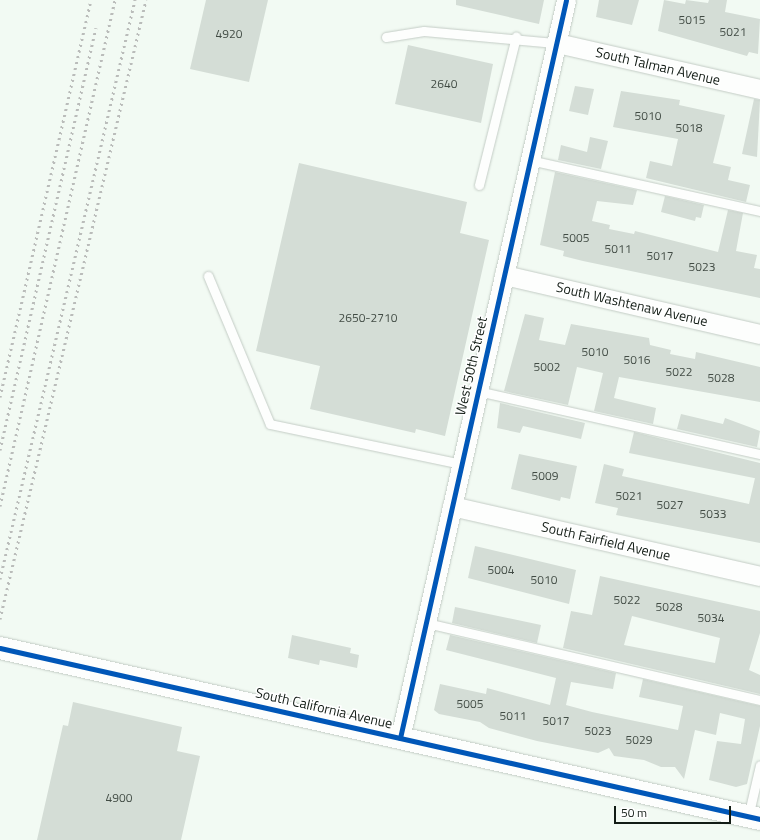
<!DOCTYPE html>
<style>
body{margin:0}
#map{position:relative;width:760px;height:840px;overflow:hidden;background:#f2faf3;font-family:"Titillium Web",sans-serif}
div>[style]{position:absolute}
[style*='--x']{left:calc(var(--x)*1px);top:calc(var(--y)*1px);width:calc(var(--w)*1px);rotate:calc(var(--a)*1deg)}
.building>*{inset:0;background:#d4ddd6}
.roads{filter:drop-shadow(0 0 1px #c3ccc5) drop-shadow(0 0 1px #c3ccc5)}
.lane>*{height:9px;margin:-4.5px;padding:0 4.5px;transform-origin:4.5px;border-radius:4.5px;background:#fdfefd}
.street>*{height:19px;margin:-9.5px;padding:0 9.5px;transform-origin:9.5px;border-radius:9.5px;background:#fdfefd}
.secondary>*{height:22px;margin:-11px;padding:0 11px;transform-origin:11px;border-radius:11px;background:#fdfefd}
.rail>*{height:3px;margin-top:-1.5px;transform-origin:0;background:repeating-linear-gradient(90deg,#babcba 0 2px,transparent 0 6px)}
.cycleway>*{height:5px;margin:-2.5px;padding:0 2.5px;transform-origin:2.5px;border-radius:2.5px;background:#0057b8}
span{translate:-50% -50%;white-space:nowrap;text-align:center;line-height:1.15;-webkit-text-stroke:3px #fff;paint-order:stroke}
.number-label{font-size:12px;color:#424c45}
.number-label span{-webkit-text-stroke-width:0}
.street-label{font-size:14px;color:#121c15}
.scale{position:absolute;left:614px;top:806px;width:117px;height:18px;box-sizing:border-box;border:2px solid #121c15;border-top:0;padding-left:5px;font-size:12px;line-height:14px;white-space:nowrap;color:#121c15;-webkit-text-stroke:3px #fff;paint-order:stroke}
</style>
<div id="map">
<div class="building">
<div style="clip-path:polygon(206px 0,268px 0,249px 82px,190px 69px)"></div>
<div style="clip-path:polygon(456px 0,544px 0,539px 24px,456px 5px)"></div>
<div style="clip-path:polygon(599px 0,639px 0,632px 25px,596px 17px)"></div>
<div style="clip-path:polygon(664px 0,685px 4px,686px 0,708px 3px,709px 0,727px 0,725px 12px,760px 19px,758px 54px,749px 52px,747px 56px,658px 31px)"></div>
<div style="clip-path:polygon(408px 45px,493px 64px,481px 123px,395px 104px)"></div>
<div style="clip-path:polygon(575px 86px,594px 89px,588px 115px,569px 111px)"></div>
<div style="clip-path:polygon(621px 91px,680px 100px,679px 105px,725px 115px,713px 163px,731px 167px,728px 180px,750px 185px,746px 202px,646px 178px,650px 161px,672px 166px,678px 139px,613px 127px)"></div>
<div style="clip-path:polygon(754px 99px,760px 100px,757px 157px,742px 154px)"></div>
<div style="clip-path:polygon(590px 137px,608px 141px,601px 169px,558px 160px,561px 145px,587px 152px)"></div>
<div style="clip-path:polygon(299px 163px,467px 202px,460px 233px,489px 240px,445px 436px,416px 429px,415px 433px,310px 409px,320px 366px,256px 351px)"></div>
<div style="clip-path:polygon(555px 172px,637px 190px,633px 205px,597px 201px,592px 221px,610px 225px,609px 229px,634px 234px,635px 231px,718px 252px,728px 210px,743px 213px,736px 251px,757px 255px,754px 268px,760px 269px,760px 298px,583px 261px,563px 256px,564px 251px,540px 245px)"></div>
<div style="clip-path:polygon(665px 196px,704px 205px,701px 218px,696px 217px,695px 221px,661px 212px)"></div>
<div style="clip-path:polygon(525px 314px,544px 318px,539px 340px,565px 345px,571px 324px,649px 338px,650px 345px,671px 350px,670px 354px,695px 359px,696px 352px,760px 367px,760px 402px,619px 377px,614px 398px,656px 408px,653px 424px,594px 411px,603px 373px,577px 367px,568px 405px,504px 391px)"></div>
<div style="clip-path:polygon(500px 403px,585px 423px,581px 439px,523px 426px,520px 433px,497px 428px)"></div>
<div style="clip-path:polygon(681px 414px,723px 424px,725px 418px,760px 431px,757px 447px,677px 429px)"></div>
<div style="clip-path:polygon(634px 432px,760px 463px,760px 543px,616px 515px,618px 508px,595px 503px,604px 464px,624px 469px,622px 476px,749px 504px,755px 478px,759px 479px,629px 453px)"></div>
<div style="clip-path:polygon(519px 454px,577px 466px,570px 499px,561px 497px,560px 501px,511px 489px)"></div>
<div style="clip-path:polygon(475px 546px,576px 570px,569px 604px,468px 578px)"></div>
<div style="clip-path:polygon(evenodd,600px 576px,760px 611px,760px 633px,749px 670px,760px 675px,760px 694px,563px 648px,571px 611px,592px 615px,600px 576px,632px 616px,720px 638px,715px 663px,624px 645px,632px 616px)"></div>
<div style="clip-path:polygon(455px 607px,541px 625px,537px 643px,452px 623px)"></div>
<div style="clip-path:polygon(292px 635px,351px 648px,350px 653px,359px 655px,357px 668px,320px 660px,319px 665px,288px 658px)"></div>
<div style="clip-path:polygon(450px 635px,616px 673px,613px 689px,571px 682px,566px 705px,592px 712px,678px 730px,683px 706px,639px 697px,643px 679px,760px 706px,760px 726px,747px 784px,736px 787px,709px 780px,717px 741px,741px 744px,745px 719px,720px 713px,716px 735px,695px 730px,684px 779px,675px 767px,661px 767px,644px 760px,614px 756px,609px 748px,598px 753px,537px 741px,489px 728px,480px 722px,439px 714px,434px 710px,440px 684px,486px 694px,487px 688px,550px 705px,556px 678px,446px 650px)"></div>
<div style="clip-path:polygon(73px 702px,182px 727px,177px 751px,200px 756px,181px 840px,37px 840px,63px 725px,68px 726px)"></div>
</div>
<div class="roads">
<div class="lane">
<div style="--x:386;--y:37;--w:38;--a:-9"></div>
<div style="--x:424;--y:31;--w:134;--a:5.2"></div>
<div style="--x:530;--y:160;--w:236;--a:12.5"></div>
<div style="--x:479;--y:185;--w:153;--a:-76"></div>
<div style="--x:208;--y:276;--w:160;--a:67.3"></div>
<div style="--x:270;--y:424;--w:196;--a:11.8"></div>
<div style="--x:478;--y:391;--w:289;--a:12.6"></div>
<div style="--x:426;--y:623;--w:343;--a:13"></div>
<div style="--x:748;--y:817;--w:53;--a:-77"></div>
</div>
<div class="street">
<div style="--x:557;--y:43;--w:208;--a:12.8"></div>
<div style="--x:504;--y:275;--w:263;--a:13"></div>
<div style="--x:452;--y:506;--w:316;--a:12.8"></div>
<div style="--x:400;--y:738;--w:756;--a:-77.32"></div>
</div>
<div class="secondary">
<div style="--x:0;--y:648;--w:779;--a:12.68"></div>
</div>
</div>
<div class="rail">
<div style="--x:0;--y:397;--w:407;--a:-77.1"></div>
<div style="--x:0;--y:450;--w:433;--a:-77.2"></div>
<div style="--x:0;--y:506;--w:519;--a:-77.2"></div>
<div style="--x:0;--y:579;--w:595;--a:-76.88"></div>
<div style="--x:0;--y:619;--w:636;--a:-76.73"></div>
</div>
<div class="cycleway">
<div style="--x:0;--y:648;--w:779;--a:12.68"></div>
<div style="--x:400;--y:738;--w:756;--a:-77.32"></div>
</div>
<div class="number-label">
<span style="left:692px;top:20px">5015</span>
<span style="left:733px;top:32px">5021</span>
<span style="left:229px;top:34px">4920</span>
<span style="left:444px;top:84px">2640</span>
<span style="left:648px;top:116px">5010</span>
<span style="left:689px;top:128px">5018</span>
<span style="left:576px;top:238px">5005</span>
<span style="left:618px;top:249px">5011</span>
<span style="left:660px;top:256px">5017</span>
<span style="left:702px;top:267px">5023</span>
<span style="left:368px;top:318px">2650-2710</span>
<span style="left:595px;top:352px">5010</span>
<span style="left:637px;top:360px">5016</span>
<span style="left:547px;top:367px">5002</span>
<span style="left:679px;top:372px">5022</span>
<span style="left:721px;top:378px">5028</span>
<span style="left:545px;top:476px">5009</span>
<span style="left:629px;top:496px">5021</span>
<span style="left:670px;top:505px">5027</span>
<span style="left:713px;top:514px">5033</span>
<span style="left:501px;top:570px">5004</span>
<span style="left:544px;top:580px">5010</span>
<span style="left:627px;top:600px">5022</span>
<span style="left:669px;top:607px">5028</span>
<span style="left:711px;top:618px">5034</span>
<span style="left:470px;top:704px">5005</span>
<span style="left:513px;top:716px">5011</span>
<span style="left:556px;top:721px">5017</span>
<span style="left:598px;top:731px">5023</span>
<span style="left:639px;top:740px">5029</span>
<span style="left:119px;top:798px">4900</span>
</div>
<div class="street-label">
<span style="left:658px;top:66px;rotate:13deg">South Talman Avenue</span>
<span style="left:632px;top:304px;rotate:13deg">South Washtenaw Avenue</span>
<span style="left:471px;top:366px;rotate:-77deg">West 50th Street</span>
<span style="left:606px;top:541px;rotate:13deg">South Fairfield Avenue</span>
<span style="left:324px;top:708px;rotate:13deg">South California Avenue</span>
</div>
<div class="scale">50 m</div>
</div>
